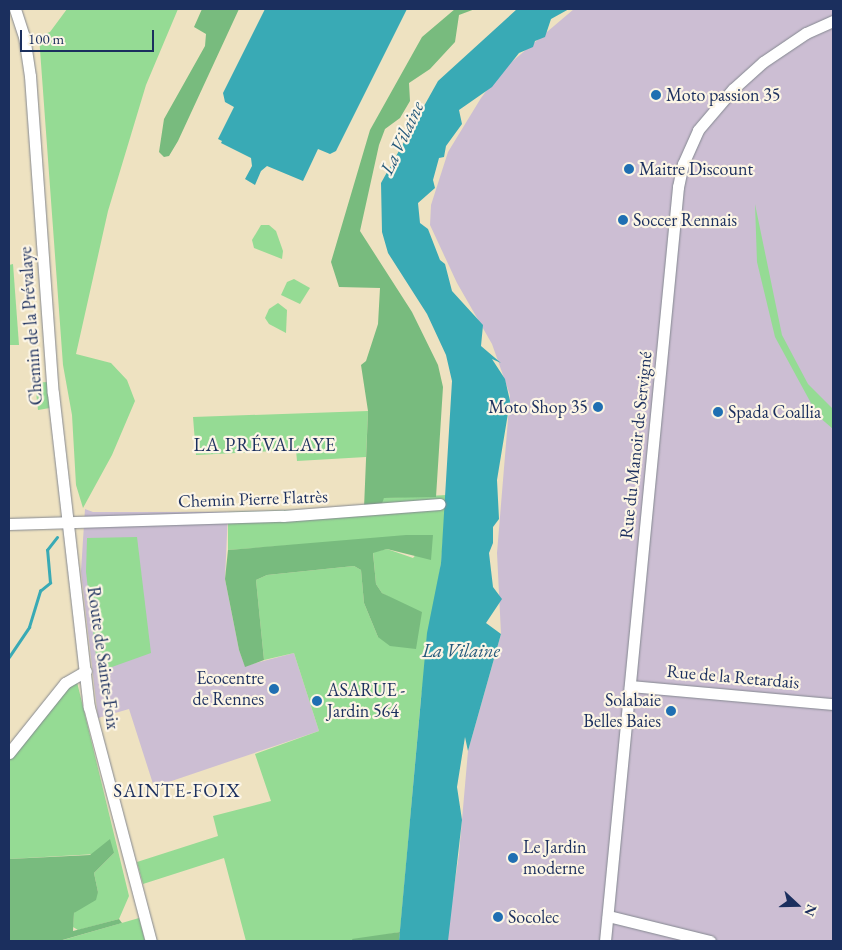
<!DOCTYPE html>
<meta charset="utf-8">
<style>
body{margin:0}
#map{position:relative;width:842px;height:950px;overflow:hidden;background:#eee2c1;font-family:"EB Garamond",serif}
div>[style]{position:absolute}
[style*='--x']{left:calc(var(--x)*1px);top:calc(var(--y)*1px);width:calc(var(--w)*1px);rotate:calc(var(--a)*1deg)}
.industrial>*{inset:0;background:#ccbed3}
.green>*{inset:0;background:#95db94}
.forest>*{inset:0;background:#78bb7e}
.water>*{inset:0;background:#39aab5}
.stream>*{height:2.5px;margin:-1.25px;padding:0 1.25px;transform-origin:1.25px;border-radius:1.25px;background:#39aab5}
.roads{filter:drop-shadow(0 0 1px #848890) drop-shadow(0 0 1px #848890)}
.minor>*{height:11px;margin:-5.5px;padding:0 5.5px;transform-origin:5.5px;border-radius:5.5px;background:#fff}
.dots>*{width:14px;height:14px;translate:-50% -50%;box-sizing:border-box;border:2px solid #fcf5e5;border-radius:50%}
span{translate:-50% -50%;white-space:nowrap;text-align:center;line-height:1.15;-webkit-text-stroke:4.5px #fcf5e5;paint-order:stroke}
.poi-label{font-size:18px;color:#1b2f5e}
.left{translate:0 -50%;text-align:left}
.right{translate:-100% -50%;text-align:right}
.street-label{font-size:18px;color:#1b2f5e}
.water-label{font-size:19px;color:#265a7c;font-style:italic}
.neighbourhood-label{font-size:19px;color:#1b2f5e;letter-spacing:1px}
.frame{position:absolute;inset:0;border:10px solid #1b2f5e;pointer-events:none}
.north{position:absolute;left:772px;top:880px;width:50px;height:50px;-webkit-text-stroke:4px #fcf5e5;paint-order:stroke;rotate:111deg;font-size:14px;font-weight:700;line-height:20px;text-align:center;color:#1b2f5e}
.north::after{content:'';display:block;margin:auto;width:18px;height:22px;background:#1b2f5e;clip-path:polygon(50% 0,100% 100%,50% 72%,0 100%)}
.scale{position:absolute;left:20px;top:30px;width:134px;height:22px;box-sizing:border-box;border:2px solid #1b2f5e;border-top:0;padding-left:6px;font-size:15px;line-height:18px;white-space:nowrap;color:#1b2f5e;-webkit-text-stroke:4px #fcf5e5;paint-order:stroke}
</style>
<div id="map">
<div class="industrial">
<div style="clip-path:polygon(574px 9px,833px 9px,833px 941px,446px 941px,459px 854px,468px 751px,501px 634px,497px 553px,510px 395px,492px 344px,457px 283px,430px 225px,431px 205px,448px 152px,481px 98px,501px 71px)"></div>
<div style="clip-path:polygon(85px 509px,93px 512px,228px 512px,225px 579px,239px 650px,245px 666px,294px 653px,319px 731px,154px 787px,129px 709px,98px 718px,81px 571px)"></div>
</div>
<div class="green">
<div style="clip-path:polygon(67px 9px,178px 9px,146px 85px,108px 211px,76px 354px,111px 363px,127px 380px,135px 401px,112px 455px,83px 508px,76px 485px,72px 415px,63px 365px,39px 36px,50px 32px)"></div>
<div style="clip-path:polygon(755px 204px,782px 335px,808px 384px,833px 409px,833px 429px,818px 416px,775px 337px,757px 262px)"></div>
<div style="clip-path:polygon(261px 225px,269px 225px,276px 231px,283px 251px,282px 259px,254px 248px,252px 240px)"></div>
<div style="clip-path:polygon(13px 264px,19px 345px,9px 345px,9px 265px)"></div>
<div style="clip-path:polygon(294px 279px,310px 288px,300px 304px,281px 295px,287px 282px)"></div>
<div style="clip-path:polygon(278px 303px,287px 310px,286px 333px,269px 324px,265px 318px,269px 309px)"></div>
<div style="clip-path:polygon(47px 382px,50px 408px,38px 410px,35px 383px)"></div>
<div style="clip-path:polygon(368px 411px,366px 457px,297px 461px,296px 450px,196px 455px,193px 417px)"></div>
<div style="clip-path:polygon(447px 495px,441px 563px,421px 698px,400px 932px,353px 941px,246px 941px,224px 858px,143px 884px,137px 862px,218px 836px,213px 816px,271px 801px,255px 754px,319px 731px,294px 653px,264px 660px,256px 580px,267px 575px,354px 566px,361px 570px,364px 603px,378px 637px,400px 603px,382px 593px,376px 584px,373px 552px,387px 549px,413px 558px,433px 535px,228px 550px,228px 512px,364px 508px,384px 498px)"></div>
<div style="clip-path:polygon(137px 537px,151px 653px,98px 672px,86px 572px,87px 538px)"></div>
<div style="clip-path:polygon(72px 682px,77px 682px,129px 896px,119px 919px,78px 930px,73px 927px,74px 913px,98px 892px,94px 873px,114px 853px,9px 859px,9px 758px)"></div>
<div style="clip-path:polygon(139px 918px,145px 941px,60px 941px,63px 940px)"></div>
</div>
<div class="forest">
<div style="clip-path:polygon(202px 9px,239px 9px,178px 141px,169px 156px,164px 157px,159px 152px,164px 119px,205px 46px,206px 34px,194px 27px)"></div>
<div style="clip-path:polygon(455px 9px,475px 9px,459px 15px,455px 42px,430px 69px,409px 83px,410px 101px,400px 118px,385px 129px,379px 145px,360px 231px,412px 312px,438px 365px,443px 387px,436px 497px,384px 498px,381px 506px,364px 508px,368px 411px,361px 365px,366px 361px,378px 324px,380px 288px,339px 287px,331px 262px,370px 130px,422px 37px)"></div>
<div style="clip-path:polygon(406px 535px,433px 535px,431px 560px,387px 549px,373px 553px,376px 584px,382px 593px,422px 612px,416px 649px,390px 646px,378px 637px,364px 603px,361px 570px,354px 566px,267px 575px,256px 580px,264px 660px,245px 667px,239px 650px,225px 579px,228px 550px)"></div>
<div style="clip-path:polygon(110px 839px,114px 853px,94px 873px,98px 892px,96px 900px,74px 913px,73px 931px,119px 919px,122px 923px,59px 941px,9px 941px,9px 859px,90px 855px)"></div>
<div style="clip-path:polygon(400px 932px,399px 941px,353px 941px,352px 939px)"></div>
</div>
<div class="water">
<div style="clip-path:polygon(265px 9px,407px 9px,336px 151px,330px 154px,318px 149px,303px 181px,267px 166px,261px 171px,255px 185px,245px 179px,252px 166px,251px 158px,221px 143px,222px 141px,218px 139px,234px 107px,225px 102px,223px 93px)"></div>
<div style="clip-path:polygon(517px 9px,569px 9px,551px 19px,545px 37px,535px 41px,533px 47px,519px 53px,492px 87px,459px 110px,462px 124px,446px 146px,444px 157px,439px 158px,433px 180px,435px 188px,418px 203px,420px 223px,428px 229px,440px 260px,445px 264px,452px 291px,483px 325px,481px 346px,501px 363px,492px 359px,505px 379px,510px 401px,497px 480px,499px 519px,493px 527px,493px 543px,489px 553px,493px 587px,502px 599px,486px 623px,501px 634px,468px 751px,465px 737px,457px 787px,462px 820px,448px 941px,399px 941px,427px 633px,441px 563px,452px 381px,446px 355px,427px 314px,388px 253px,382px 232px,381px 183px,438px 81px)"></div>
</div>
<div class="stream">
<div style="--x:9;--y:657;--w:36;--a:-56"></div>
<div style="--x:29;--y:627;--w:38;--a:-73"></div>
<div style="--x:40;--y:591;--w:13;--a:-39"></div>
<div style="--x:50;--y:583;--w:33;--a:-95"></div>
<div style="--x:47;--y:550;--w:16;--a:-52"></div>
</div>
<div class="roads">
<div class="minor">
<div style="--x:15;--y:9;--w:28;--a:72"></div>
<div style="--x:24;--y:36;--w:40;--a:81.5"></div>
<div style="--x:30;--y:76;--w:318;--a:85.9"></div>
<div style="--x:53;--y:393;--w:316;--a:83.5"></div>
<div style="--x:89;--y:707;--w:242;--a:75.2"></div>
<div style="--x:9;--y:524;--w:274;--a:-1.7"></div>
<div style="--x:283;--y:516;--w:157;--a:-4.4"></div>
<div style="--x:630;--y:686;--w:204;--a:5.1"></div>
<div style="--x:9;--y:753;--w:90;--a:-51.3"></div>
<div style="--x:65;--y:683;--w:24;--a:-30"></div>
<div style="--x:608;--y:916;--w:105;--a:13.8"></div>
<div style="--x:605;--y:941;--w:758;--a:-84.47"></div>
<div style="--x:678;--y:187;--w:24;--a:-78"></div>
<div style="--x:683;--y:164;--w:37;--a:-66"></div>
<div style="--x:698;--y:130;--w:54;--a:-49.5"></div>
<div style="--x:733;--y:89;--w:40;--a:-42"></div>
<div style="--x:763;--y:62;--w:52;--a:-34"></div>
<div style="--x:806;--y:33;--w:30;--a:-24"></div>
</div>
</div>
<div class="dots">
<div style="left:656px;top:95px;background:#1f6fb2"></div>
<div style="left:629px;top:169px;background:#1f6fb2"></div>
<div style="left:623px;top:220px;background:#1f6fb2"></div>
<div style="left:598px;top:407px;background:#1f6fb2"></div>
<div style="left:718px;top:412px;background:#1f6fb2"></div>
<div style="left:274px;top:689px;background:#1f6fb2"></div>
<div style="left:317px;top:701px;background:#1f6fb2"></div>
<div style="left:671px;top:711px;background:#1f6fb2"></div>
<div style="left:513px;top:858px;background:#1f6fb2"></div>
<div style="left:498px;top:917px;background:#1f6fb2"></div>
</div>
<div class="poi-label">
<span class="left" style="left:666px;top:95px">Moto passion 35</span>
<span class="left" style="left:639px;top:169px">Maitre Discount</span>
<span class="left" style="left:633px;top:220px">Soccer Rennais</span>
<span class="right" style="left:588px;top:407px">Moto Shop 35</span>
<span class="left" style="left:728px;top:412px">Spada Coallia</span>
<span class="right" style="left:264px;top:689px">Ecocentre<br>de Rennes</span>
<span class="left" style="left:327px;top:701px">ASARUE -<br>Jardin 564</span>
<span class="right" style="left:661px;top:711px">Solabaie<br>Belles Baies</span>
<span class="left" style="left:523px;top:858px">Le Jardin<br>moderne</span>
<span class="left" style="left:508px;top:917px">Socolec</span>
</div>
<div class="street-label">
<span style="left:31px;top:326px;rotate:-94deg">Chemin de la Prévalaye</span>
<span style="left:636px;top:445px;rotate:-84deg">Rue du Manoir de Servigné</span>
<span style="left:253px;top:499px;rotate:-2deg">Chemin Pierre Flatrès</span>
<span style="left:103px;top:658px;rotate:82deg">Route de Sainte-Foix</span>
<span style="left:733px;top:677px;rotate:5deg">Rue de la Retardais</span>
</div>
<div class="water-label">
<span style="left:402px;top:138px;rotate:-65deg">La Vilaine</span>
<span style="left:461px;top:651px">La Vilaine</span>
</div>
<div class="neighbourhood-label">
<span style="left:265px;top:445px">LA PRÉVALAYE</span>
<span style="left:177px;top:791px">SAINTE-FOIX</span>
</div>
<div class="frame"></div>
<div class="north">N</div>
<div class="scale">100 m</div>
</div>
